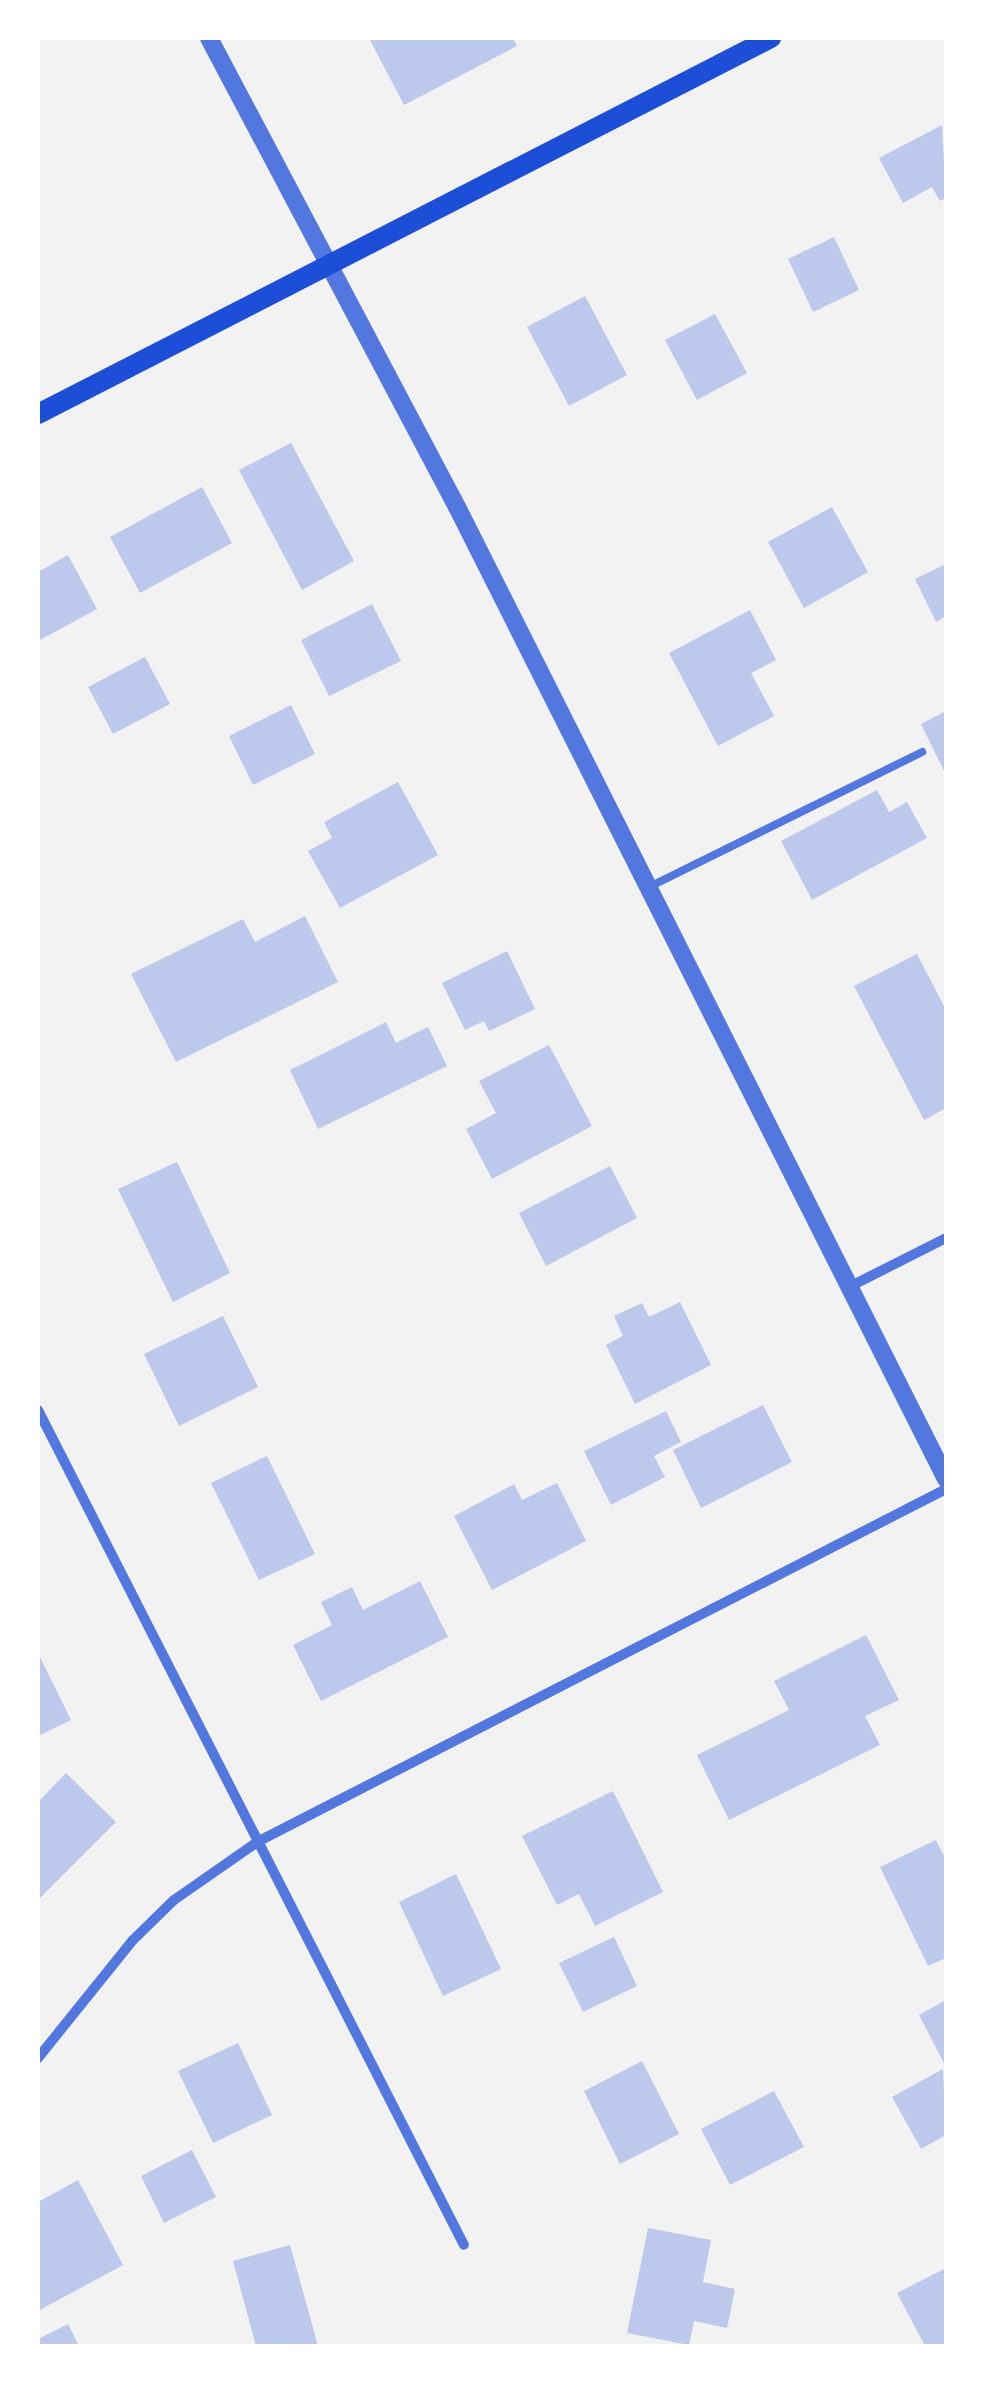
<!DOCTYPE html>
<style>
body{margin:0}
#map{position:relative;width:984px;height:2384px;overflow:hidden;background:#f2f2f2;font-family:Lora,serif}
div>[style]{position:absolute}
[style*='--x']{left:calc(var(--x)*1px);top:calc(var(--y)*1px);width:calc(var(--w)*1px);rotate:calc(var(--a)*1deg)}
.building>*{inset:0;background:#bdc9ec}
.service>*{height:8px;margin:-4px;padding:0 4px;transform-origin:4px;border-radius:4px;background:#5277de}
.minor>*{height:10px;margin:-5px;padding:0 5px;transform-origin:5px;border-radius:5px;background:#5277de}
.tertiary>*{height:18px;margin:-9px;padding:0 9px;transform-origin:9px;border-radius:9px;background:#5277de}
.secondary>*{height:20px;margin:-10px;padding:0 10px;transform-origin:10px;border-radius:10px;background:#1d4ed8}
span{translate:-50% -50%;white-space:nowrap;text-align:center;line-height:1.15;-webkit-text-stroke:8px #fff;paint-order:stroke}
.frame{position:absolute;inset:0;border:40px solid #fff;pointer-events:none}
</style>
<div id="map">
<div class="building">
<div style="clip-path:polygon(374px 38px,513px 38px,517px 46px,404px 105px,370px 40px)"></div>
<div style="clip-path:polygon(942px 125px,946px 198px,940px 201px,932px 187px,903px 203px,879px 158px)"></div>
<div style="clip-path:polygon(834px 237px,859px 290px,813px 312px,788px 259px)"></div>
<div style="clip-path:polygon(585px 296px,627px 375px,569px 406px,527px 327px)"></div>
<div style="clip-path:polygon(715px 314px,747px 373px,697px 400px,665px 340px)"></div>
<div style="clip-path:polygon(291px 443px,354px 561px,302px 590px,239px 470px)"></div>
<div style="clip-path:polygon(202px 487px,232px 543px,140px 593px,110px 537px)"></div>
<div style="clip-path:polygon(832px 507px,868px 572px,804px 608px,768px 542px)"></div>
<div style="clip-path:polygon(68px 555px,97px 609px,38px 641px,38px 572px)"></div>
<div style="clip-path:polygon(946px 564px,946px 616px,936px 622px,915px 579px)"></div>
<div style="clip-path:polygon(372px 604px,401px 661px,329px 696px,301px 640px)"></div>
<div style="clip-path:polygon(750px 610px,776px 660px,751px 673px,774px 716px,718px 746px,669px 653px)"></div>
<div style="clip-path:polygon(145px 657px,170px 704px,113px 734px,88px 687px)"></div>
<div style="clip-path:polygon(291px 705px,315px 754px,253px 785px,229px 736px)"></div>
<div style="clip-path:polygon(946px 711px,946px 775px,921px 724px)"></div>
<div style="clip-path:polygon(398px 782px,438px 855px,340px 908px,308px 851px,332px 838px,324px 822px)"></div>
<div style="clip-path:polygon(877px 790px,889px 812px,907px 802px,927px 838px,812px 900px,781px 841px)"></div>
<div style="clip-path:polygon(305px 916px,338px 982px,176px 1062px,131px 974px,243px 919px,255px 942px)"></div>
<div style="clip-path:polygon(507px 951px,535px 1009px,489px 1031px,484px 1021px,465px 1030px,442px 983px)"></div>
<div style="clip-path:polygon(917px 954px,946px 1010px,946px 1108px,924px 1120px,854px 986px)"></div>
<div style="clip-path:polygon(386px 1022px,396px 1043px,428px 1027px,447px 1066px,318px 1129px,290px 1070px)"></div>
<div style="clip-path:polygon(549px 1045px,592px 1126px,492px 1179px,466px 1129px,496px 1113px,479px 1081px)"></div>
<div style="clip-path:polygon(177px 1162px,230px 1273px,173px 1302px,118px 1189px)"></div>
<div style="clip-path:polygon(610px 1166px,637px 1218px,546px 1266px,519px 1213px)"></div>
<div style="clip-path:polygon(680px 1302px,711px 1365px,635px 1404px,606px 1345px,623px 1336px,614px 1316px,642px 1303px,649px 1317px)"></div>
<div style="clip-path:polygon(223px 1316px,258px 1387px,179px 1426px,144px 1354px)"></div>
<div style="clip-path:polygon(763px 1405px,792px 1462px,701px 1508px,673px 1450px)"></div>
<div style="clip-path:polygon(666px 1411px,681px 1442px,654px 1456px,665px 1477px,611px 1505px,584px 1451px)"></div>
<div style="clip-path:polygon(267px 1456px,315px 1554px,259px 1580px,211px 1483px)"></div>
<div style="clip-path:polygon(557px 1483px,586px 1541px,492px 1590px,454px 1516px,514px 1484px,522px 1500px)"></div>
<div style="clip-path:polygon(420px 1581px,448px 1637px,321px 1701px,293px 1645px,332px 1625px,321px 1602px,352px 1587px,363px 1610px)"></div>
<div style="clip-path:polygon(866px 1635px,899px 1700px,865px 1716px,880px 1745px,729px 1820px,697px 1755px,789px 1710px,774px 1681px)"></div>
<div style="clip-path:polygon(38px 1653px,71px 1720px,38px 1736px)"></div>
<div style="clip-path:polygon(66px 1773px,116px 1822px,38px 1900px,38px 1802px)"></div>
<div style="clip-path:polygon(613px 1791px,663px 1892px,595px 1926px,579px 1894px,557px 1905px,522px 1836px)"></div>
<div style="clip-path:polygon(936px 1840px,946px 1860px,946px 1958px,928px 1966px,880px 1867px)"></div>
<div style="clip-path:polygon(456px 1874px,501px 1969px,443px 1996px,399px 1902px)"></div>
<div style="clip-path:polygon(614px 1937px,637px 1986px,583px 2012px,559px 1963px)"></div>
<div style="clip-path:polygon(946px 2000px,946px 2067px,919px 2015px)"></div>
<div style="clip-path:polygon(238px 2043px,272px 2115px,213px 2143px,178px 2071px)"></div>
<div style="clip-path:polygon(642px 2061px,679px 2134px,620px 2164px,584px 2091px)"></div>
<div style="clip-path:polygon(943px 2069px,946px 2135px,921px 2149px,892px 2097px)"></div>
<div style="clip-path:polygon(774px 2091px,804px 2147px,730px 2185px,701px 2129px)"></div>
<div style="clip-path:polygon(192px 2150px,216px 2197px,164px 2223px,141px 2176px)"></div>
<div style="clip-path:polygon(78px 2180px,123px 2265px,38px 2311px,38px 2202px)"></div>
<div style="clip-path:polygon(648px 2228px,711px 2240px,703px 2282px,735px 2289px,727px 2328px,694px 2321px,689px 2345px,627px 2333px)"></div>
<div style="clip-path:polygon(290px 2245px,318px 2346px,256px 2346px,233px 2261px)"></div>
<div style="clip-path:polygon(946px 2268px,946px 2345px,925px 2346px,897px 2293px)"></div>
<div style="clip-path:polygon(68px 2324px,79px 2346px,38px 2346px,38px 2339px)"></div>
</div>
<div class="service">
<div style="--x:647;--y:888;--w:307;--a:-26.3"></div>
</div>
<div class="minor">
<div style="--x:849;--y:1287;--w:109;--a:-26.8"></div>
<div style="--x:38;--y:1410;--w:937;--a:62.97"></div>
<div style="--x:38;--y:2058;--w:151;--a:-51.2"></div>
<div style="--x:133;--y:1940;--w:57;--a:-44.3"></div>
<div style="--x:174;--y:1900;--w:103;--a:-34.8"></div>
<div style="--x:259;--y:1841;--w:772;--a:-27.13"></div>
</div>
<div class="tertiary">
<div style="--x:209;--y:38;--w:531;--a:62.13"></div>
<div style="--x:457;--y:507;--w:1088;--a:63.29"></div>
</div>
<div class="secondary">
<div style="--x:38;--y:414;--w:824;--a:-27.16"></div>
</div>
<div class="frame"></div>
</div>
